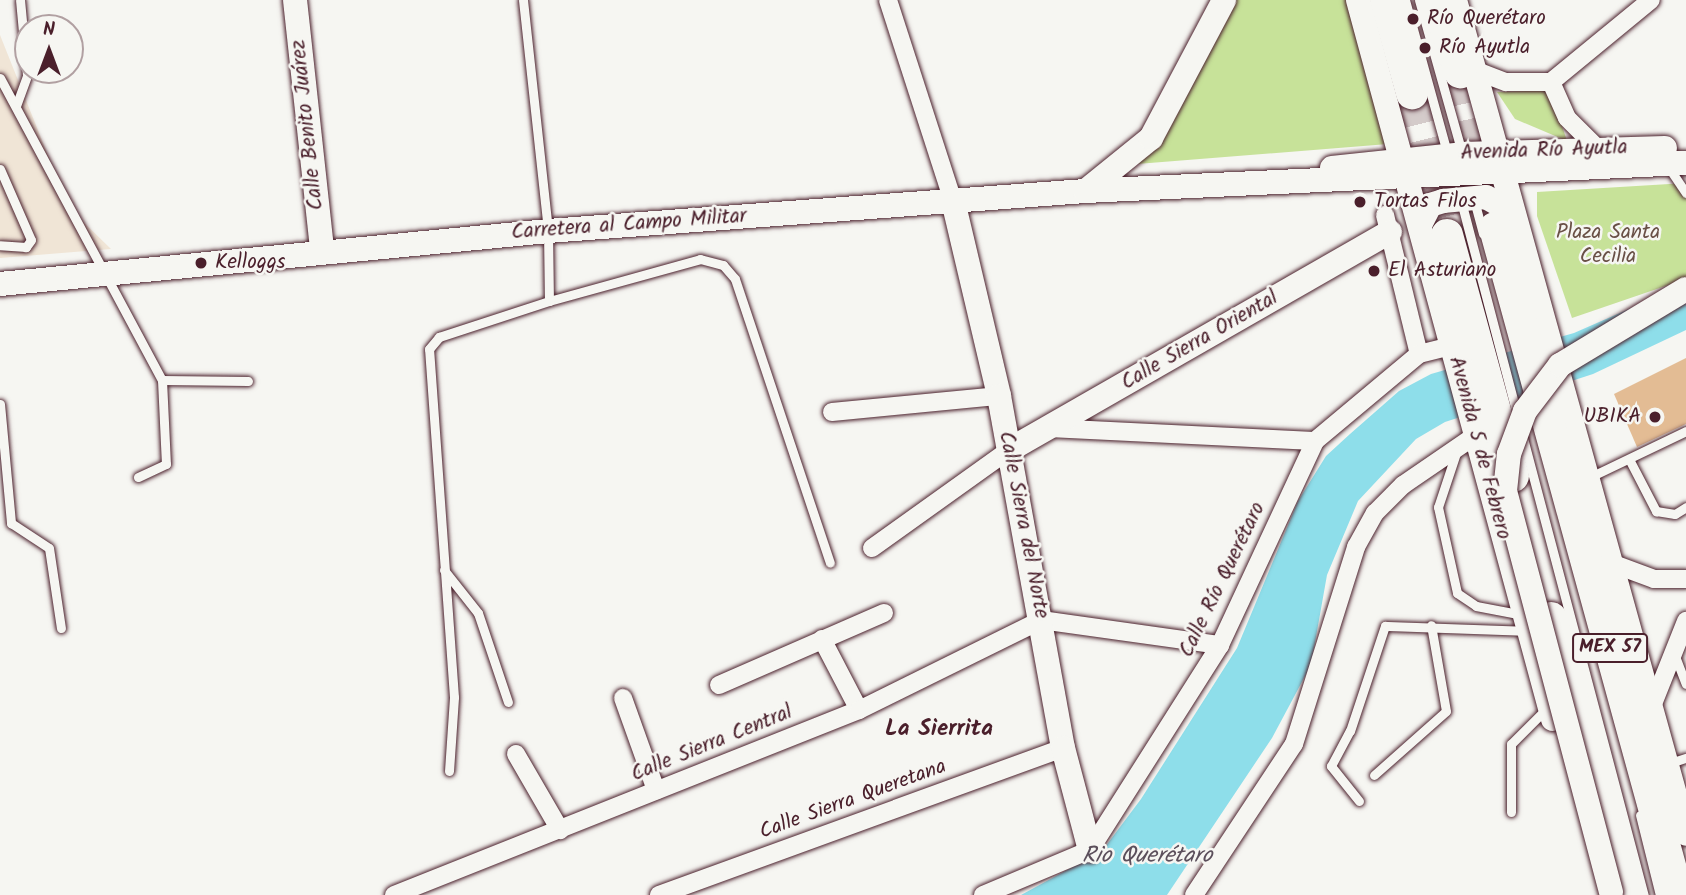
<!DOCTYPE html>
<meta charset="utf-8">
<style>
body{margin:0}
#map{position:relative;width:1686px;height:895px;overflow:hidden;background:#f6f6f2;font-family:Kalam,sans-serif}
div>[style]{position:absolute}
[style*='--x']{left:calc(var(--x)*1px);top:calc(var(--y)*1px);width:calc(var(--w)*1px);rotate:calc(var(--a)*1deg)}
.built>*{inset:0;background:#f0e5d6}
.green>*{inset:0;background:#c7e299}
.water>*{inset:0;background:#8edeea}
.building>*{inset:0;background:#e3bc94}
.highway-tunnel>*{height:32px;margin-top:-16px;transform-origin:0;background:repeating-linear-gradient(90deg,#d4cbca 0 32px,transparent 0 48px)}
.roads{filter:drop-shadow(0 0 2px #4a1f2b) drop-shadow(0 0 2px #4a1f2b)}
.lane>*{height:9px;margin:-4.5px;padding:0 4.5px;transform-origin:4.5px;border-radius:4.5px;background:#f6f6f2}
.street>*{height:18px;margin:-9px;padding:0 9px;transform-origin:9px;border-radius:9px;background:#f6f6f2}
.secondary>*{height:24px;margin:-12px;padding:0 12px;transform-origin:12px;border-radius:12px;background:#f6f6f2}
.highway>*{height:32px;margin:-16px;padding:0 16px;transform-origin:16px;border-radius:16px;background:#f6f6f2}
.bridges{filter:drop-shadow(0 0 2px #4a1f2b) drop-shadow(0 0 2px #4a1f2b)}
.secondary-bridge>*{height:24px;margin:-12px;padding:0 12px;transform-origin:12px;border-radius:12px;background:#f6f6f2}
.dots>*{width:19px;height:19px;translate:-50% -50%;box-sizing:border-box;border:4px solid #f6f6f2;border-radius:50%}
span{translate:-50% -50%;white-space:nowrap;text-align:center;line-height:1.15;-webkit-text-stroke:5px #f6f6f2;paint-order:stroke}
.shield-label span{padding:2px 5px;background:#f6f6f2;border:2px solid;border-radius:5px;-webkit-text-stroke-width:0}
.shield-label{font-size:19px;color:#4a1f2b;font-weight:700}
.poi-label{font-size:21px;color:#4a1f2b}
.left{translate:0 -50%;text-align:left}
.right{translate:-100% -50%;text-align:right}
.street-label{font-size:21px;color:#4a1f2b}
.park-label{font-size:21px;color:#695046}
.neighbourhood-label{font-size:23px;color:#4a1f2b;font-weight:700}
.water-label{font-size:23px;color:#5b4f5b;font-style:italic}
.north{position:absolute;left:14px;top:14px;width:70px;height:70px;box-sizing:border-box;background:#f6f6f2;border:2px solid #b1a0a2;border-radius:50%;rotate:0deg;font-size:19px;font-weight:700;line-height:28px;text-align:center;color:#4a1f2b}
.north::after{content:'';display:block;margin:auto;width:24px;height:32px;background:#4a1f2b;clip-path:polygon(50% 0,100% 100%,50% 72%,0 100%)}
</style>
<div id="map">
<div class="built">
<div style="clip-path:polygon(0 35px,69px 208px,111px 249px,0 258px)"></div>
</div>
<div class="green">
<div style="clip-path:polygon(1236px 0,1347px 0,1388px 144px,1137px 164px)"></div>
<div style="clip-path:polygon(1550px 90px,1567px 141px,1515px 119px,1497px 92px)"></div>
<div style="clip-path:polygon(1686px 183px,1686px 279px,1572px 318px,1537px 216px,1537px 192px)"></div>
</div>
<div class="water">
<div style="clip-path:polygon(1686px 284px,1686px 330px,1593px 374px,1445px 422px,1416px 439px,1358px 501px,1327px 575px,1311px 665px,1272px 738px,1167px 895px,1021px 895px,1102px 851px,1141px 799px,1237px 648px,1298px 501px,1326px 456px,1350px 434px,1399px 391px,1431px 374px,1574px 333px)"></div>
</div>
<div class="building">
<div style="clip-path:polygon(1686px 358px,1686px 424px,1637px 447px,1614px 394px)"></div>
</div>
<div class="highway-tunnel">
<div style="--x:1460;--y:72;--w:113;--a:77.2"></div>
<div style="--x:1412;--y:93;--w:146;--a:76.2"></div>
</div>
<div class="roads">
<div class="lane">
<div style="--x:523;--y:0;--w:232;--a:83.8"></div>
<div style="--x:548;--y:231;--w:70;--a:89.2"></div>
<div style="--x:549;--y:301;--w:157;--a:-15.5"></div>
<div style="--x:700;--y:259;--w:24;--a:15"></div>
<div style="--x:723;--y:265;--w:18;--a:49"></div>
<div style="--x:735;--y:279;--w:299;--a:71.5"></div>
<div style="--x:1405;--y:0;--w:159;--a:74.6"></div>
<div style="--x:1419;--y:0;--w:159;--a:74.3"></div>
<div style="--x:0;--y:78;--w:343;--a:61.8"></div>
<div style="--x:162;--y:380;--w:84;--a:87.3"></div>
<div style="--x:166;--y:464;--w:31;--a:155"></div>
<div style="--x:16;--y:106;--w:33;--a:-70"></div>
<div style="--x:27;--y:75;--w:75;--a:-95.3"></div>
<div style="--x:1669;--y:168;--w:30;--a:56"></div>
<div style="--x:0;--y:169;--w:77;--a:66.4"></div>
<div style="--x:31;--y:240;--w:9;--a:126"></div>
<div style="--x:26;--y:247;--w:26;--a:-176"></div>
<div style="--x:1474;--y:200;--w:35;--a:75"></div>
<div style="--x:1461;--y:201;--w:220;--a:75.3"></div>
<div style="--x:162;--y:380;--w:86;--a:0.7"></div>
<div style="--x:0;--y:404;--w:120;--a:84.7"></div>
<div style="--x:11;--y:523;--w:45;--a:33.3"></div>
<div style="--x:49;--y:548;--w:81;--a:81.5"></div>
<div style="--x:1523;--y:438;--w:473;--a:75.2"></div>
<div style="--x:1456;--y:453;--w:57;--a:108.4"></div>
<div style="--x:1438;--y:507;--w:88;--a:77.5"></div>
<div style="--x:1457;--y:593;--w:23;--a:34"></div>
<div style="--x:1476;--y:606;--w:48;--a:10.8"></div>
<div style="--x:1629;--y:459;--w:59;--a:62.6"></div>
<div style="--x:1656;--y:511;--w:19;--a:9"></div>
<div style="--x:1675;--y:514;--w:13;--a:-32"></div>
<div style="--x:1588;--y:478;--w:109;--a:-25.6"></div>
<div style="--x:444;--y:570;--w:55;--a:51.7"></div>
<div style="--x:478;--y:613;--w:94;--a:71.4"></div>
<div style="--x:1675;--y:656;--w:30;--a:69"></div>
<div style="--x:1667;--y:764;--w:20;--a:-18"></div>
<div style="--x:449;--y:771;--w:74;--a:-86.1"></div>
<div style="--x:454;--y:697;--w:349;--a:-94.1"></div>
<div style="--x:429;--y:349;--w:16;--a:-50"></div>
<div style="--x:439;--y:337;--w:116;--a:-18.1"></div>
<div style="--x:1374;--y:775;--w:96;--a:-41.6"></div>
<div style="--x:1446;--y:711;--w:87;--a:-99.9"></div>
<div style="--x:1359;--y:801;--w:45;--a:-128.7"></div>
<div style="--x:1331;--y:766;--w:40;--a:-62"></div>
<div style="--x:1350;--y:731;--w:111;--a:-71.6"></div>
<div style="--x:1385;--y:626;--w:141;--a:2"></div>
<div style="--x:1511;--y:812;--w:68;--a:-90"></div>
<div style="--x:1511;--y:744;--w:49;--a:-45"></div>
<div style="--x:1640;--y:815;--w:82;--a:76"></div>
</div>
<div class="street">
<div style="--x:888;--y:0;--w:211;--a:72.1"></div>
<div style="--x:1474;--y:70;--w:34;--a:21"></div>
<div style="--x:1506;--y:82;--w:45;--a:0"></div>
<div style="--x:1551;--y:82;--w:129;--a:-39.4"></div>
<div style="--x:1551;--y:82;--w:39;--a:66"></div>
<div style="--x:1567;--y:118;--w:42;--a:45"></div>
<div style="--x:1385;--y:215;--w:143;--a:76.3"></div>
<div style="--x:832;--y:412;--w:168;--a:-5.5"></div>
<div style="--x:1048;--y:428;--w:267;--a:2.8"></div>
<div style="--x:872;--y:548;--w:168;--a:-35.6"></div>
<div style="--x:1611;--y:563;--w:46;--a:20.4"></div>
<div style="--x:1654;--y:579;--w:32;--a:0"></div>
<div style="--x:822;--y:639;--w:80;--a:62.5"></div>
<div style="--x:719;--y:685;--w:180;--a:-23.6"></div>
<div style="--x:623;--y:698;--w:98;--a:70.3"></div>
<div style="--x:1651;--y:709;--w:95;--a:-68.3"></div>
<div style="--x:516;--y:754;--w:88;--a:59.9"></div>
<div style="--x:394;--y:895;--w:500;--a:-21.7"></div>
<div style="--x:859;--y:710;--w:203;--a:-26.3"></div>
<div style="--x:1041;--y:620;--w:181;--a:8"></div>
<div style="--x:659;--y:895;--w:430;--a:-20"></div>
<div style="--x:983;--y:895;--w:116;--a:-22.8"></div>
<div style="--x:1090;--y:850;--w:243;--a:-57.6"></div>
<div style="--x:1220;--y:645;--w:225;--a:-65"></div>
<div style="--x:1315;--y:441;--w:136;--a:-39.9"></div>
<div style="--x:1419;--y:354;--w:34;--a:-14"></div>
<div style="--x:1194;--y:895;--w:181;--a:-56.5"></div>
<div style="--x:1294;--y:744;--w:207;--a:-72.5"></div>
<div style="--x:1356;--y:547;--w:39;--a:-61"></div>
<div style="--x:1375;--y:513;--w:40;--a:-45"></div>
<div style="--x:1403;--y:485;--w:88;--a:-34.4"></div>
</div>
<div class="secondary">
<div style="--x:295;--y:0;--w:251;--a:83.8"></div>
<div style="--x:1358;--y:0;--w:745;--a:74.83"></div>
<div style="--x:1455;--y:0;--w:865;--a:74.52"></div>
<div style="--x:1332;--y:168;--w:131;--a:-6.1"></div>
<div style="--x:1462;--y:154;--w:203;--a:-1.7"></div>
<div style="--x:1088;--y:189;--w:81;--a:-39"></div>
<div style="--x:1151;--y:138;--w:156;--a:-62.1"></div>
<div style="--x:953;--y:201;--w:200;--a:76.7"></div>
<div style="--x:999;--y:396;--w:358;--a:79.7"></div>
<div style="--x:1063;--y:748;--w:106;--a:75.2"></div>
<div style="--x:1420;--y:225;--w:22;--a:-63"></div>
<div style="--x:1430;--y:205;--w:14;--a:-17"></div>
<div style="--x:1443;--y:201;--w:43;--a:-5.3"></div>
<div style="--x:1486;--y:197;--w:30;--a:30"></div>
<div style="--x:0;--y:284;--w:551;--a:-5.52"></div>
<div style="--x:548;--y:231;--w:538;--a:-4.26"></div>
<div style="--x:1085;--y:191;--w:602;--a:-2.67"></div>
<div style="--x:1009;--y:450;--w:439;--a:-29.8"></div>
</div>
<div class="highway">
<div style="--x:1386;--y:0;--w:97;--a:74.4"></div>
<div style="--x:1437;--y:0;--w:76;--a:72.3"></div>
<div style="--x:1495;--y:228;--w:692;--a:74.66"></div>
<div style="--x:1447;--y:235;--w:250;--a:74.7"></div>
<div style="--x:1551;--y:618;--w:287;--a:75"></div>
</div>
</div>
<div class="bridges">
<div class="secondary-bridge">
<div style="--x:1611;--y:892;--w:415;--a:-104.8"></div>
<div style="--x:1505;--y:491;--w:37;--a:-84"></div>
<div style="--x:1509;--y:454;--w:46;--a:-69.6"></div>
<div style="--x:1525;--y:411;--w:58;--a:-52.7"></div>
<div style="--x:1560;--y:365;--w:147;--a:-31.1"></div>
</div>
</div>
<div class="dots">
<div style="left:1413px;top:19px;background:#4a1f2b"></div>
<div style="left:1425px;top:48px;background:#4a1f2b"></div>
<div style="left:1360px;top:202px;background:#4a1f2b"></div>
<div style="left:201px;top:263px;background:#4a1f2b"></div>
<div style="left:1374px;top:271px;background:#4a1f2b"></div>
<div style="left:1655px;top:417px;background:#4a1f2b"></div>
</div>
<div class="shield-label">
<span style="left:1610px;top:648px">MEX 57</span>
</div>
<div class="poi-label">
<span class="left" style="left:1427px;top:19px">Río Querétaro</span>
<span class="left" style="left:1439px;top:48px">Río Ayutla</span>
<span class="left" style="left:1374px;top:202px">Tortas Filos</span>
<span class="left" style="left:215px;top:263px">Kelloggs</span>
<span class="left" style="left:1388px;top:271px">El Asturiano</span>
<span class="right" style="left:1641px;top:417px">UBIKA</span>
</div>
<div class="street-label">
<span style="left:308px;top:125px;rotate:-96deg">Calle Benito Juárez</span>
<span style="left:1544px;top:151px;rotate:-2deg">Avenida Río Ayutla</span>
<span style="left:629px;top:225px;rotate:-4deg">Carretera al Campo Militar</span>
<span style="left:1200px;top:341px;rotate:-30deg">Calle Sierra Oriental</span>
<span style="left:1479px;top:448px;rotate:75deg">Avenida 5 de Febrero</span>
<span style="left:1023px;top:525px;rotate:79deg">Calle Sierra del Norte</span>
<span style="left:1223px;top:580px;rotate:-64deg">Calle Río Querétaro</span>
<span style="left:712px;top:744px;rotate:-22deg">Calle Sierra Central</span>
<span style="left:853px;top:800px;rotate:-20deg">Calle Sierra Queretana</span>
</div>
<div class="park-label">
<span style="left:1608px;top:245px">Plaza Santa<br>Cecilia</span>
</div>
<div class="neighbourhood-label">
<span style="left:939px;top:729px">La Sierrita</span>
</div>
<div class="water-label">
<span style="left:1147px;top:856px">Rio Querétaro</span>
</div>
<div class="north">N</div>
</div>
